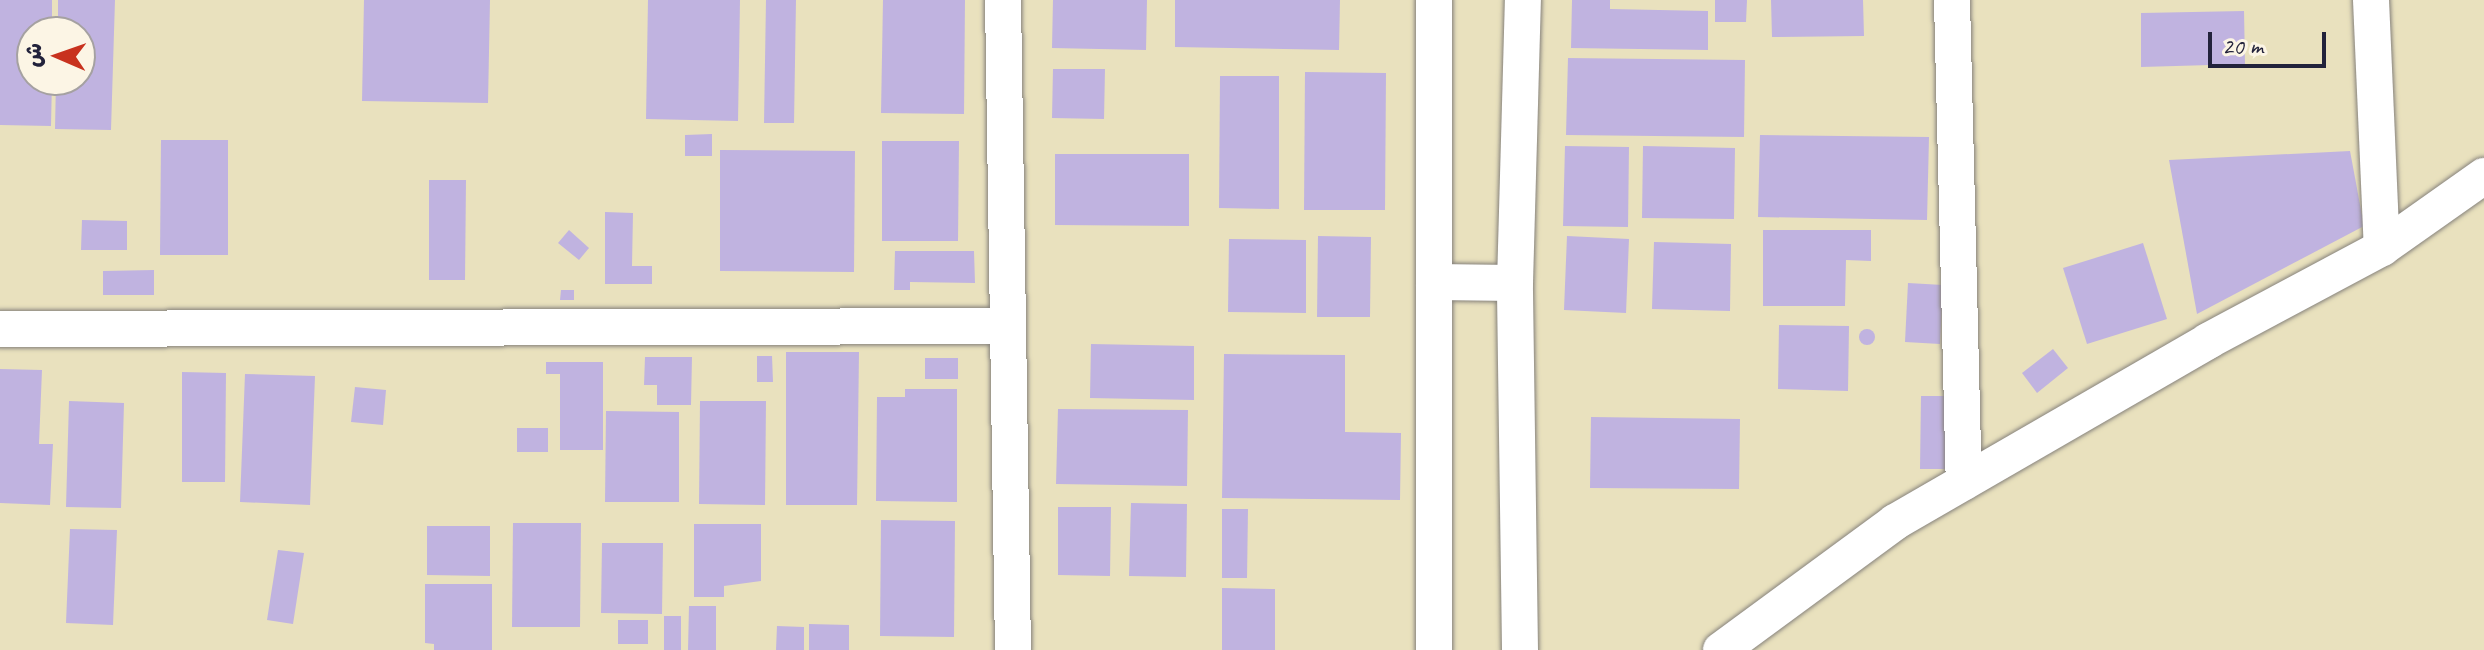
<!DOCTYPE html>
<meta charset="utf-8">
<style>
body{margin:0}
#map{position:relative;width:2484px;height:650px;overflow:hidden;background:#e9e1be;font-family:Caveat,"Playpen Sans Arabic",sans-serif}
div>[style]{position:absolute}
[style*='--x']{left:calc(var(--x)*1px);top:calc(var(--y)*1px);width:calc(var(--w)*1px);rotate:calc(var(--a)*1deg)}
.building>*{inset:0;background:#c0b3e0}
.round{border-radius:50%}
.roads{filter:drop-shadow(0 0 2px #86827c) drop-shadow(0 0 2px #86827c)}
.minor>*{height:36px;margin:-18px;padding:0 18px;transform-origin:18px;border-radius:18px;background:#fff}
span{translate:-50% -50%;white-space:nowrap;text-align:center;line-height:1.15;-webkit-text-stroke:6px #fcf5e5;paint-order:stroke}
.north{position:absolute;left:16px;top:16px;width:80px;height:80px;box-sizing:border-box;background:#fcf5e5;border:2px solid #a5a1a1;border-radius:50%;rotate:272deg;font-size:22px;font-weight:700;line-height:32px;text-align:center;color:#22223b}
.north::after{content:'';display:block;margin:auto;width:28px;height:36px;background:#c8321e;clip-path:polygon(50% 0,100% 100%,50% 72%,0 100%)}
.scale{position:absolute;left:2208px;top:32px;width:118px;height:36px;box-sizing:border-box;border:4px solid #22223b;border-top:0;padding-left:10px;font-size:24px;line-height:28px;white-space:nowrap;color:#22223b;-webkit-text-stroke:6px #fcf5e5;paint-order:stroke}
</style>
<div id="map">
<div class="building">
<div style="clip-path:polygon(0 0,52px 0,52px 32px,32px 32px,32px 80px,52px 80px,51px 126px,0 125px)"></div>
<div style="clip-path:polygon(58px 0,115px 0,111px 130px,55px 129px,56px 80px,80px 80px,80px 32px,58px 32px)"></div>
<div style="clip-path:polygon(364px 0,490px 0,488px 103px,362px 101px)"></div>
<div style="clip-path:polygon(648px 0,740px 0,738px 121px,646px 119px)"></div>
<div style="clip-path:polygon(766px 0,796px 0,794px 123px,764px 123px)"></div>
<div style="clip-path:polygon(883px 0,965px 0,964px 114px,881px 113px)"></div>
<div style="clip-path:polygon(1053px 0,1147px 0,1146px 50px,1052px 48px)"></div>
<div style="clip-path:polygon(1175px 0,1340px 0,1339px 50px,1175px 47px)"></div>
<div style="clip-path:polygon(1572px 0,1610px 0,1610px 9px,1708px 11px,1708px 50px,1571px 48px)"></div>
<div style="clip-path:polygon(1715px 0,1747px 0,1746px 22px,1715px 22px)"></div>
<div style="clip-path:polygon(1771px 0,1863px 0,1864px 36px,1772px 37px)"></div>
<div style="clip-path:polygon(2244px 11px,2245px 64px,2141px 67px,2141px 13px)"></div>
<div style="clip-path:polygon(1568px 58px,1745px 60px,1744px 137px,1566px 135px)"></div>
<div style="clip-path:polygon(1053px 69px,1105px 69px,1104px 119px,1052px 118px)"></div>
<div style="clip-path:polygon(1305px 72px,1386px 73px,1385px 210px,1304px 210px)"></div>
<div style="clip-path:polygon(1220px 76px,1279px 76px,1279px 209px,1219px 208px)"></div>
<div style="clip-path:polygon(712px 134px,712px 156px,685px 156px,685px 135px)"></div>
<div style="clip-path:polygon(1760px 135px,1929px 137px,1927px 220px,1758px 217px)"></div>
<div style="clip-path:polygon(161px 140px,228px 140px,228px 255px,160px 255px)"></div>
<div style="clip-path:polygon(882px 141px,959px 141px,958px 241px,882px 241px)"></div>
<div style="clip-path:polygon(1565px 146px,1629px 147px,1628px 227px,1563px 226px)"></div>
<div style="clip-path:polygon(1643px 146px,1735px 148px,1734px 219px,1642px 218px)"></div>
<div style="clip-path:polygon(720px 150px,855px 151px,854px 272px,720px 271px)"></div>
<div style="clip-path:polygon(2350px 151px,2364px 226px,2197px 314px,2169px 160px)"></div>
<div style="clip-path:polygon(1055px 154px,1189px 154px,1189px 226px,1055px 225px)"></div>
<div style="clip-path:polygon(429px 180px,466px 180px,465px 280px,429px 280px)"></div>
<div style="clip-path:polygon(605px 212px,633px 213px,632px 266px,652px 266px,652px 284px,605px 284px)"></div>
<div style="clip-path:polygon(82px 220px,127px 221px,127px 250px,81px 250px)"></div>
<div style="clip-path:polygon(569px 230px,589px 248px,579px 260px,558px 243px)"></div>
<div style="clip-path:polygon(1763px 230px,1871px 230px,1871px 261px,1846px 260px,1845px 306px,1763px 306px)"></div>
<div style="clip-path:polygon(1318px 236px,1371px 237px,1370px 317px,1317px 317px)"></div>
<div style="clip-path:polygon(1567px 236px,1629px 239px,1626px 313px,1564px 310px)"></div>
<div style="clip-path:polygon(1229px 239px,1306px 240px,1306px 313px,1228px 312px)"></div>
<div style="clip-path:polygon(1654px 242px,1731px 244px,1730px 311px,1652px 309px)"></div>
<div style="clip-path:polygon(2143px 243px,2167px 319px,2087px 344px,2063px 268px)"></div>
<div style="clip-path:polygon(895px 251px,974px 251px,975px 283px,910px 282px,910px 290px,894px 290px)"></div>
<div style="clip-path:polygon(154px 270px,154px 295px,103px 295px,103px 271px)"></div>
<div style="clip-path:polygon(1908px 283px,1943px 285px,1940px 344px,1905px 342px)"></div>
<div style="clip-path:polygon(561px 290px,574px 290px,574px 300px,560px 300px)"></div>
<div style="clip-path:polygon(1779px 325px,1849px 326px,1848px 391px,1778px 389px)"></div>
<div class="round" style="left:1859px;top:329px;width:16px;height:16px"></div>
<div style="clip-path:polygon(1091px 344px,1194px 346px,1194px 400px,1090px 398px)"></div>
<div style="clip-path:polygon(2053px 349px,2068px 368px,2037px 393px,2022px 373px)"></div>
<div style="clip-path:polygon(786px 352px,859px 352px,857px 505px,786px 505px)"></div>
<div style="clip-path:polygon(1224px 354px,1345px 355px,1345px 432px,1401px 433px,1400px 500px,1222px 498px)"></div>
<div style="clip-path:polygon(757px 356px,772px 356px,773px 382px,757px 382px)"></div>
<div style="clip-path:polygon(645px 357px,692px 357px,691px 405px,657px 405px,657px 385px,644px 385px)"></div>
<div style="clip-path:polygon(925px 358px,958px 358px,958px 379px,925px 379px)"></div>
<div style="clip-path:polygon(546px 362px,603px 362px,603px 450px,560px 450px,560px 374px,546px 374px)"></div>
<div style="clip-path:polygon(0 369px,42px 370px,39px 444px,53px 444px,50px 505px,0 503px)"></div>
<div style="clip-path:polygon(182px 372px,226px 373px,225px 482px,182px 482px)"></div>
<div style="clip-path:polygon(245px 374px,315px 376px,310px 505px,240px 502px)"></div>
<div style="clip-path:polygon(355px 387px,386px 390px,383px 425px,351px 422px)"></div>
<div style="clip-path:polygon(905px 389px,957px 389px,957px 502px,876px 501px,877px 397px,905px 397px)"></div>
<div style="clip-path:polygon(1921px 396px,1949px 396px,1948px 469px,1920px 469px)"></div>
<div style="clip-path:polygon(69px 401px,124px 403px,121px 508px,66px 507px)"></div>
<div style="clip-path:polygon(700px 401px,766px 401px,765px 505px,699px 504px)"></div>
<div style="clip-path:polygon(1058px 409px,1188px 410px,1187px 486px,1056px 484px)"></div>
<div style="clip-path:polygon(606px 411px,679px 412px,679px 502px,605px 502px)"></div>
<div style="clip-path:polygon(1591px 417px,1740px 419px,1739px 489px,1590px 488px)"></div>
<div style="clip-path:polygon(517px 428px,548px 428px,548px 452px,517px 452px)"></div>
<div style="clip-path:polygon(1131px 503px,1187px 504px,1186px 577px,1129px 576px)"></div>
<div style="clip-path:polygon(1058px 507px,1111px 507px,1110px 576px,1058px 575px)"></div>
<div style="clip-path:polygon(1222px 509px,1248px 509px,1247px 578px,1222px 578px)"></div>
<div style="clip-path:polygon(881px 520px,955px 521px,954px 637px,880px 636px)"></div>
<div style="clip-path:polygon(513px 523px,581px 523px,580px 627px,512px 627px)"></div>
<div style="clip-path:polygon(694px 524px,761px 524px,761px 581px,724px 586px,724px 597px,694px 597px)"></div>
<div style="clip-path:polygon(427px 526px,490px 526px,490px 576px,427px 575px)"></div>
<div style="clip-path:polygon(70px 529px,117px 530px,113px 625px,66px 623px)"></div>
<div style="clip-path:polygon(602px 543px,663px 543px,662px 614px,601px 613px)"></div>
<div style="clip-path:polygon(278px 550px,304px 553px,293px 624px,267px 620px)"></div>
<div style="clip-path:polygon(425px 584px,492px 584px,492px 650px,434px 650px,434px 644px,425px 643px)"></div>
<div style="clip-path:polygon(1222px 588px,1275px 589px,1275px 650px,1222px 650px)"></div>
<div style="clip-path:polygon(689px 606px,716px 606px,716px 650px,688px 650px)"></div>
<div style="clip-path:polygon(664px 616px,681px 616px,681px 650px,664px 650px)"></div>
<div style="clip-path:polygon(618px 620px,648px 620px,648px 644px,618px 644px)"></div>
<div style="clip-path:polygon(809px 624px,849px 625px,849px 650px,809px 650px)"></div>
<div style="clip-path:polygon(777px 626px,804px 627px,804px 650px,776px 650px)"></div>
</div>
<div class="roads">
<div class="minor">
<div style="--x:1003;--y:0;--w:650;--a:89.12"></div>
<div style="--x:1434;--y:0;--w:650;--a:90"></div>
<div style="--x:1952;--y:0;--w:482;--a:88.6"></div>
<div style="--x:2371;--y:0;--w:248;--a:87.5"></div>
<div style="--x:1434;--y:282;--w:81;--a:0.7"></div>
<div style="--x:0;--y:329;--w:1008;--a:-0.17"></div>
<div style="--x:1520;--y:650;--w:367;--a:-90.8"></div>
<div style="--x:1515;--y:283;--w:283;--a:-88.4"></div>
<div style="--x:1721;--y:650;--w:216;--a:-36.3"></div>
<div style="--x:1895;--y:522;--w:362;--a:-30"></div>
<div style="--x:2208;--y:341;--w:197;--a:-28.1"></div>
<div style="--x:2382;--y:248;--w:125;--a:-35.2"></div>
</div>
</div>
<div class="north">ش</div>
<div class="scale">20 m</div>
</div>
